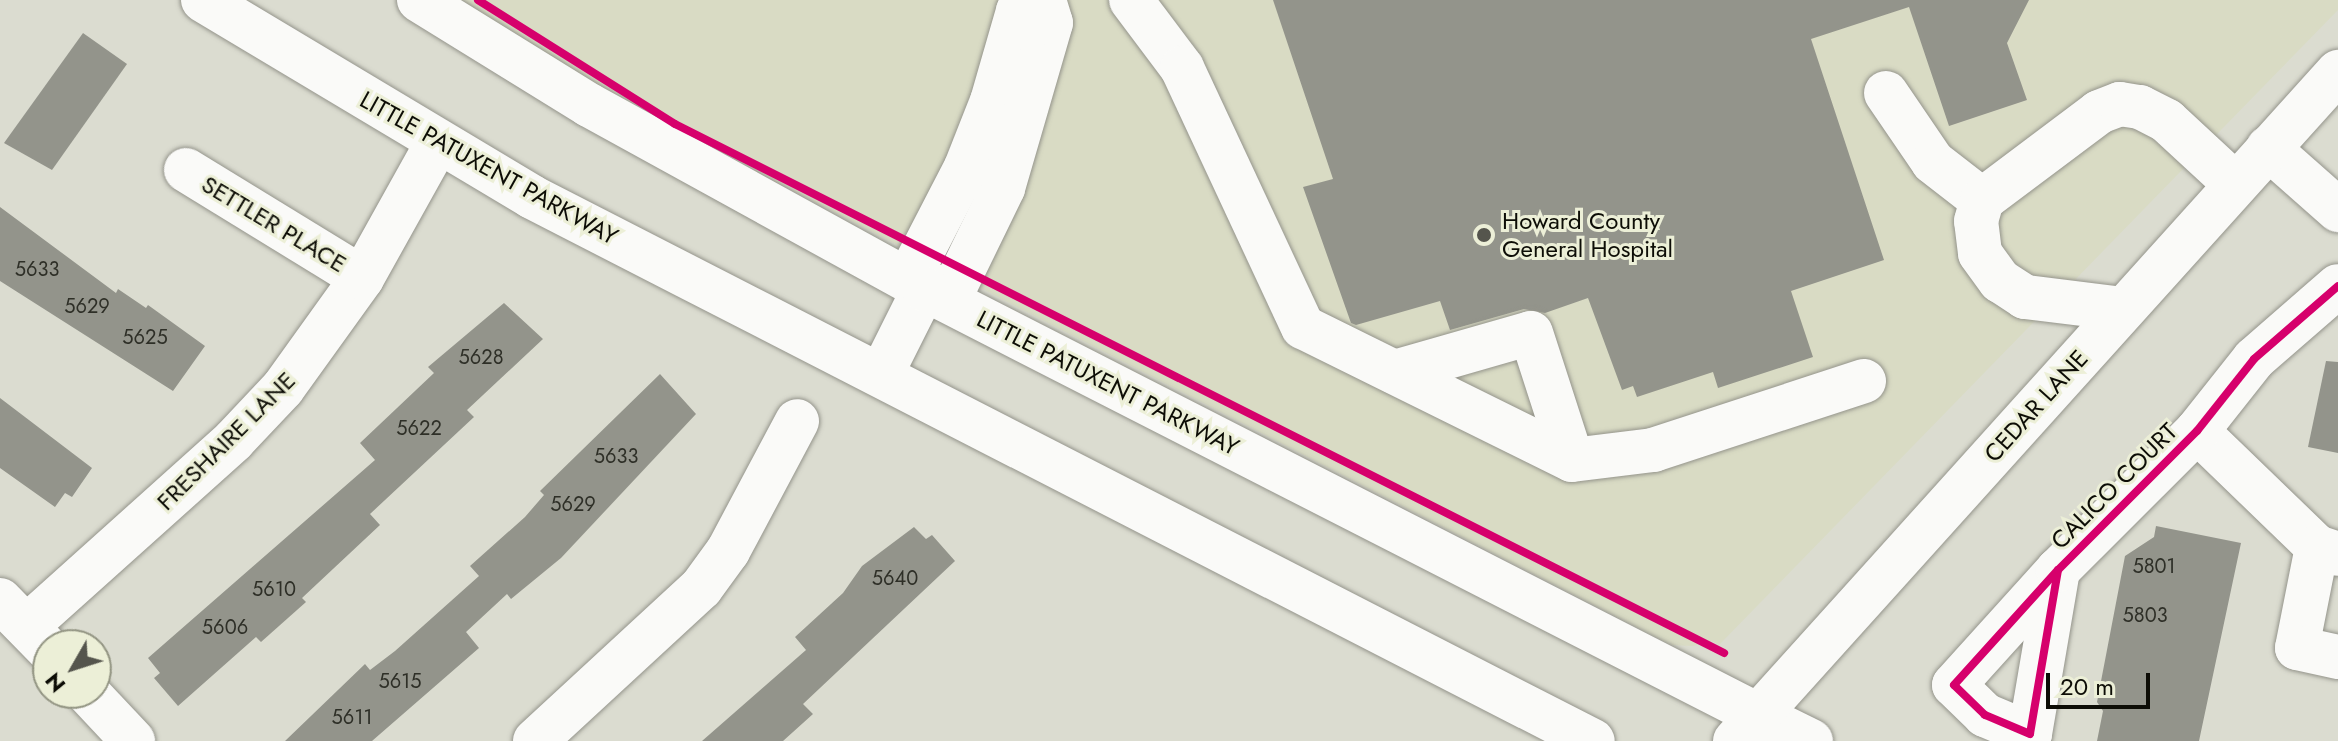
<!DOCTYPE html>
<style>
body{margin:0}
#map{position:relative;width:2338px;height:741px;overflow:hidden;background:#dbdcd0;font-family:Jost,sans-serif}
div>[style]{position:absolute}
[style*='--x']{left:calc(var(--x)*1px);top:calc(var(--y)*1px);width:calc(var(--w)*1px);rotate:calc(var(--a)*1deg)}
.built>*{inset:0;background:#d9dbc4}
.building>*{inset:0;background:#93948b}
.roads{filter:drop-shadow(0 0 2px #94948b) drop-shadow(0 0 2px #94948b)}
.minor>*{height:44px;margin:-22px;padding:0 22px;transform-origin:22px;border-radius:22px;background:#fafaf8}
.major>*{height:44px;margin:-22px;padding:0 22px;transform-origin:22px;border-radius:22px;background:#fafaf8}
.cycleway>*{height:8px;margin:-4px;padding:0 4px;transform-origin:4px;border-radius:4px;background:#d6006c}
.dots>*{width:22px;height:22px;translate:-50% -50%;box-sizing:border-box;border:4px solid #ecefd7;border-radius:50%}
span{translate:-50% -50%;white-space:nowrap;text-align:center;line-height:1.15;-webkit-text-stroke:6px #ecefd7;paint-order:stroke}
.number-label{font-size:20px;color:#2e2f27}
.number-label span{-webkit-text-stroke-width:0}
.street-label{font-size:24px;color:#0d0d06}
.poi-label{font-size:24px;color:#0d0d06}
.left{translate:0 -50%;text-align:left}
.north{position:absolute;left:32px;top:629px;width:80px;height:80px;box-sizing:border-box;background:#ecefd7;border:2px solid #939583;border-radius:50%;rotate:231deg;font-size:22px;font-weight:700;line-height:32px;text-align:center;color:#0d0d06}
.north::after{content:'';display:block;margin:auto;width:28px;height:36px;background:#55554d;clip-path:polygon(50% 0,100% 100%,50% 72%,0 100%)}
.scale{position:absolute;left:2046px;top:673px;width:104px;height:36px;box-sizing:border-box;border:4px solid #0d0d06;border-top:0;padding-left:10px;font-size:24px;line-height:28px;white-space:nowrap;color:#0d0d06;-webkit-text-stroke:6px #ecefd7;paint-order:stroke}
</style>
<div id="map">
<div class="built">
<div style="clip-path:polygon(455px 0,2338px 0,2338px 10px,1719px 645px,1712px 641px,1693px 646px,1671px 645px,602px 92px)"></div>
</div>
<div class="building">
<div style="clip-path:polygon(1273px 0,2029px 0,2007px 43px,2027px 100px,1949px 126px,1909px 7px,1811px 39px,1884px 260px,1791px 291px,1813px 357px,1718px 388px,1713px 372px,1637px 397px,1633px 386px,1622px 390px,1588px 298px,1545px 313px,1524px 309px,1450px 330px,1440px 301px,1356px 325px,1351px 323px,1303px 187px,1333px 179px)"></div>
<div style="clip-path:polygon(83px 33px,127px 64px,52px 170px,4px 143px)"></div>
<div style="clip-path:polygon(0 207px,116px 293px,118px 289px,146px 308px,148px 305px,205px 346px,173px 391px,0 281px)"></div>
<div style="clip-path:polygon(504px 303px,543px 339px,467px 410px,474px 417px,370px 514px,380px 525px,302px 598px,306px 602px,261px 642px,256px 637px,178px 706px,154px 678px,160px 673px,148px 658px,375px 460px,360px 443px,434px 373px,428px 367px)"></div>
<div style="clip-path:polygon(2326px 361px,2338px 362px,2338px 453px,2308px 447px)"></div>
<div style="clip-path:polygon(660px 374px,696px 414px,561px 558px,511px 599px,507px 594px,466px 632px,479px 648px,372px 741px,285px 741px,365px 664px,370px 670px,395px 651px,479px 576px,470px 566px,525px 517px,544px 495px,540px 491px)"></div>
<div style="clip-path:polygon(0 398px,92px 468px,72px 497px,65px 493px,55px 507px,0 468px)"></div>
<div style="clip-path:polygon(2156px 526px,2241px 543px,2199px 741px,2097px 741px,2103px 711px,2097px 702px,2125px 556px,2154px 537px)"></div>
<div style="clip-path:polygon(914px 527px,926px 539px,932px 535px,955px 561px,803px 704px,813px 714px,783px 741px,702px 741px,806px 650px,795px 637px,843px 593px,862px 566px)"></div>
</div>
<div class="roads">
<div class="minor">
<div style="--x:1031;--y:0;--w:17;--a:140"></div>
<div style="--x:1018;--y:11;--w:94;--a:106.1"></div>
<div style="--x:992;--y:101;--w:71;--a:111.5"></div>
<div style="--x:966;--y:167;--w:109;--a:117.3"></div>
<div style="--x:916;--y:264;--w:26;--a:72"></div>
<div style="--x:924;--y:289;--w:32;--a:-7"></div>
<div style="--x:956;--y:285;--w:108;--a:-64.1"></div>
<div style="--x:1003;--y:188;--w:172;--a:-73.8"></div>
<div style="--x:1051;--y:23;--w:24;--a:-107"></div>
<div style="--x:1131;--y:0;--w:85;--a:53.1"></div>
<div style="--x:1182;--y:68;--w:286;--a:65"></div>
<div style="--x:1303;--y:327;--w:300;--a:26.3"></div>
<div style="--x:1572;--y:460;--w:82;--a:-7"></div>
<div style="--x:1653;--y:450;--w:222;--a:-18.1"></div>
<div style="--x:1886;--y:93;--w:83;--a:55.7"></div>
<div style="--x:1933;--y:162;--w:62;--a:37.8"></div>
<div style="--x:2268;--y:148;--w:94;--a:41.5"></div>
<div style="--x:186;--y:170;--w:206;--a:31.5"></div>
<div style="--x:2123;--y:309;--w:99;--a:-173"></div>
<div style="--x:2025;--y:297;--w:30;--a:-147"></div>
<div style="--x:2000;--y:281;--w:34;--a:-126"></div>
<div style="--x:1980;--y:253;--w:32;--a:-97"></div>
<div style="--x:1976;--y:221;--w:22;--a:-74"></div>
<div style="--x:1982;--y:200;--w:146;--a:-36.9"></div>
<div style="--x:2099;--y:112;--w:22;--a:-21"></div>
<div style="--x:2120;--y:104;--w:20;--a:9"></div>
<div style="--x:2140;--y:107;--w:30;--a:27"></div>
<div style="--x:2167;--y:121;--w:93;--a:42.8"></div>
<div style="--x:1395;--y:372;--w:141;--a:-16"></div>
<div style="--x:1531;--y:333;--w:133;--a:72.1"></div>
<div style="--x:882;--y:373;--w:94;--a:-63.4"></div>
<div style="--x:2197;--y:431;--w:167;--a:44"></div>
<div style="--x:2317;--y:547;--w:22;--a:18"></div>
<div style="--x:2317;--y:547;--w:103;--a:101.2"></div>
<div style="--x:2297;--y:648;--w:42;--a:12.4"></div>
<div style="--x:2058;--y:570;--w:166;--a:99.7"></div>
<div style="--x:2030;--y:734;--w:49;--a:-157.1"></div>
<div style="--x:1985;--y:715;--w:43;--a:-135.9"></div>
<div style="--x:1954;--y:685;--w:155;--a:-47.9"></div>
<div style="--x:2058;--y:570;--w:197;--a:-45"></div>
<div style="--x:2197;--y:431;--w:92;--a:-51.6"></div>
<div style="--x:2254;--y:359;--w:111;--a:-41"></div>
<div style="--x:0;--y:600;--w:69;--a:45.6"></div>
<div style="--x:27;--y:626;--w:278;--a:-41.9"></div>
<div style="--x:234;--y:440;--w:71;--a:-46.7"></div>
<div style="--x:283;--y:388;--w:135;--a:-54.3"></div>
<div style="--x:362;--y:278;--w:154;--a:-60.9"></div>
<div style="--x:88;--y:693;--w:66;--a:46.8"></div>
<div style="--x:1758;--y:715;--w:59;--a:26.1"></div>
<div style="--x:535;--y:741;--w:226;--a:-42.7"></div>
<div style="--x:701;--y:588;--w:46;--a:-53.9"></div>
<div style="--x:728;--y:551;--w:147;--a:-62"></div>
</div>
<div class="major">
<div style="--x:203;--y:0;--w:383;--a:30.9"></div>
<div style="--x:532;--y:197;--w:1192;--a:27.15"></div>
<div style="--x:419;--y:0;--w:200;--a:31.7"></div>
<div style="--x:589;--y:105;--w:382;--a:28.8"></div>
<div style="--x:924;--y:289;--w:936;--a:27.06"></div>
<div style="--x:1735;--y:741;--w:901;--a:-47.97"></div>
</div>
</div>
<div class="cycleway">
<div style="--x:478;--y:0;--w:233;--a:32.2"></div>
<div style="--x:675;--y:124;--w:1175;--a:26.76"></div>
<div style="--x:2058;--y:570;--w:166;--a:99.7"></div>
<div style="--x:2030;--y:734;--w:49;--a:-157.1"></div>
<div style="--x:1985;--y:715;--w:43;--a:-135.9"></div>
<div style="--x:1954;--y:685;--w:155;--a:-47.9"></div>
<div style="--x:2058;--y:570;--w:197;--a:-45"></div>
<div style="--x:2197;--y:431;--w:92;--a:-51.6"></div>
<div style="--x:2254;--y:359;--w:111;--a:-41"></div>
</div>
<div class="dots">
<div style="left:1484px;top:235px;background:#55554d"></div>
</div>
<div class="number-label">
<span style="left:37px;top:269px">5633</span>
<span style="left:87px;top:306px">5629</span>
<span style="left:145px;top:337px">5625</span>
<span style="left:481px;top:357px">5628</span>
<span style="left:419px;top:428px">5622</span>
<span style="left:616px;top:456px">5633</span>
<span style="left:573px;top:504px">5629</span>
<span style="left:2154px;top:566px">5801</span>
<span style="left:895px;top:578px">5640</span>
<span style="left:274px;top:589px">5610</span>
<span style="left:2145px;top:615px">5803</span>
<span style="left:225px;top:627px">5606</span>
<span style="left:400px;top:681px">5615</span>
<span style="left:352px;top:717px">5611</span>
</div>
<div class="street-label">
<span style="left:489px;top:168px;rotate:29deg">LITTLE PATUXENT PARKWAY</span>
<span style="left:274px;top:224px;rotate:31deg">SETTLER PLACE</span>
<span style="left:1108px;top:383px;rotate:27deg">LITTLE PATUXENT PARKWAY</span>
<span style="left:2036px;top:406px;rotate:-48deg">CEDAR LANE</span>
<span style="left:226px;top:441px;rotate:-45deg">FRESHAIRE LANE</span>
<span style="left:2114px;top:486px;rotate:-45deg">CALICO COURT</span>
</div>
<div class="poi-label">
<span class="left" style="left:1502px;top:235px">Howard County<br>General Hospital</span>
</div>
<div class="north">N</div>
<div class="scale">20 m</div>
</div>
